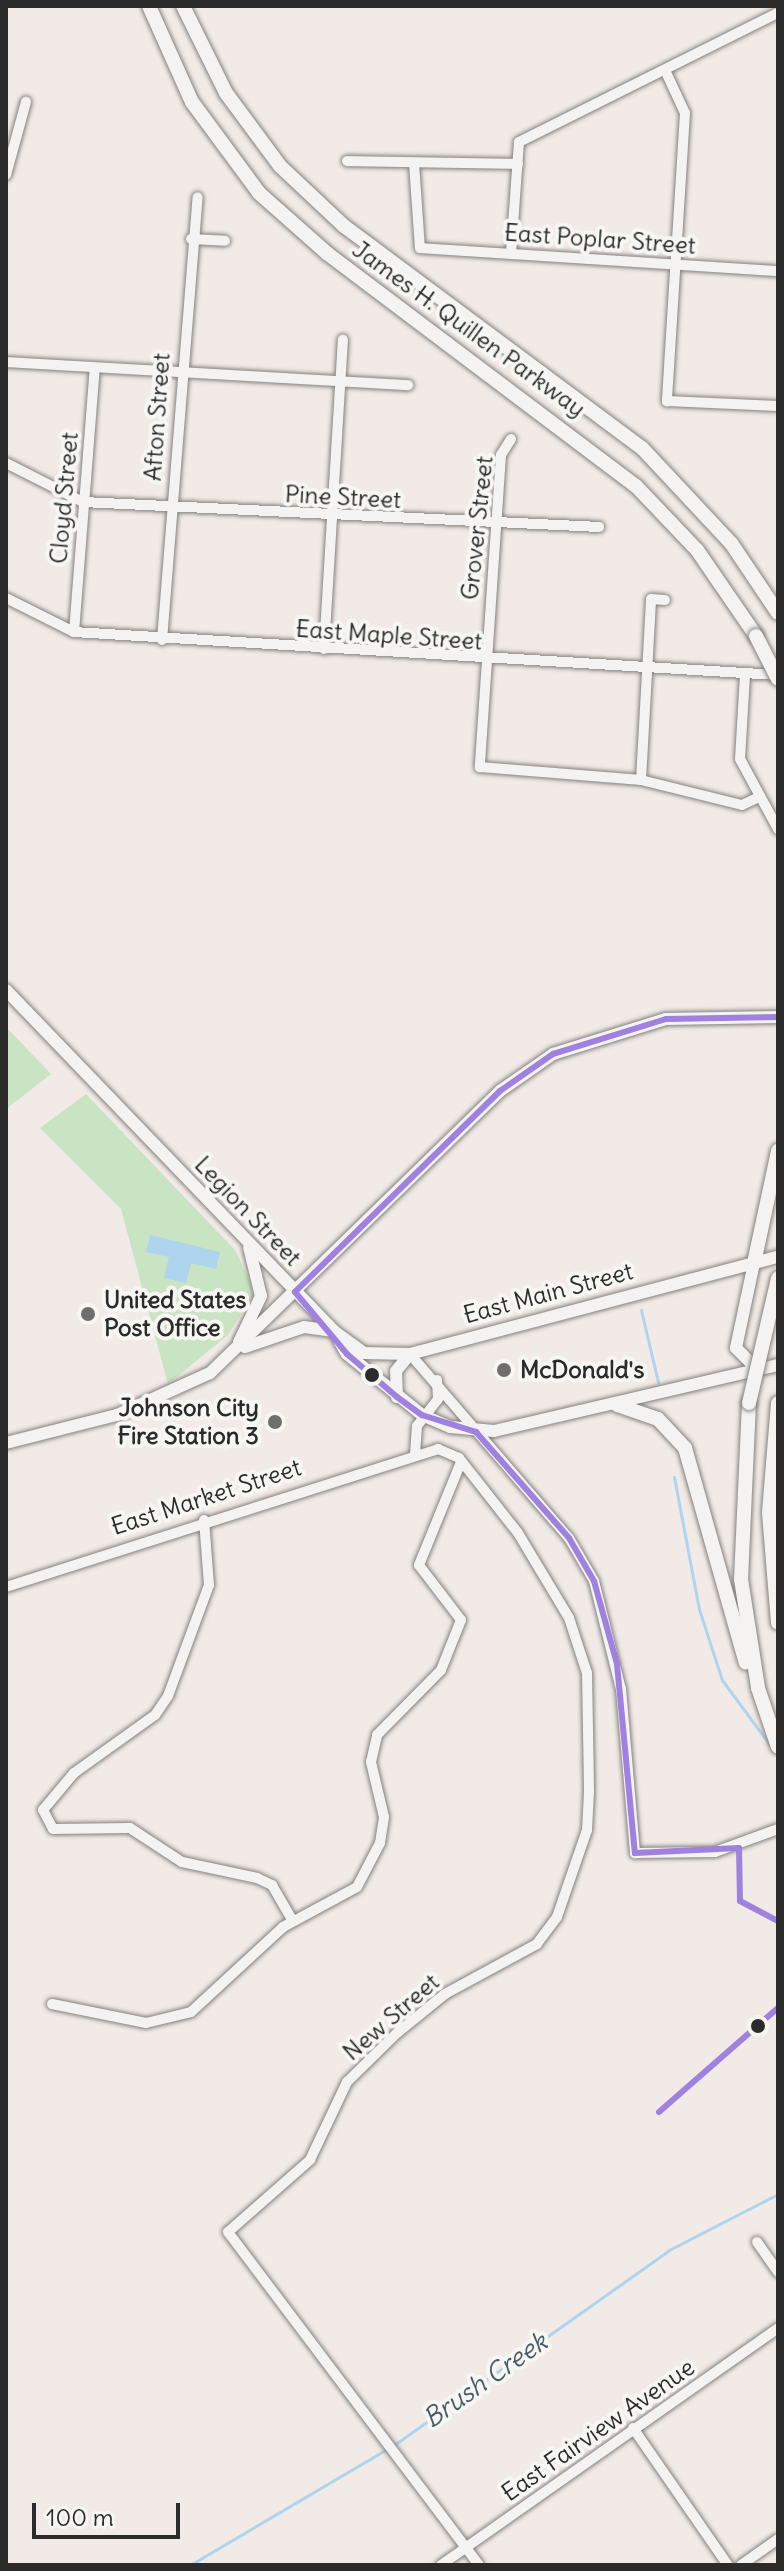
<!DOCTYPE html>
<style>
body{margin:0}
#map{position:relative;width:784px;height:2571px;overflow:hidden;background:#f1eae6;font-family:Delius,sans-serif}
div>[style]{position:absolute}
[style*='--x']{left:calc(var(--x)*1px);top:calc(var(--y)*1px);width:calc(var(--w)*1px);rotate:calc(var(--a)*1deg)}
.green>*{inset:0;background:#c8e4c2}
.water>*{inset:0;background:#afd4ee}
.stream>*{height:3px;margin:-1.5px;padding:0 1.5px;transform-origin:1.5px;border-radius:1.5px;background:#afd4ee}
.roads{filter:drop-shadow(0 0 2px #84817f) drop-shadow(0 0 2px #84817f)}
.minor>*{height:10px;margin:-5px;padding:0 5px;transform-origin:5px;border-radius:5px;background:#f4f3f1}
.major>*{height:12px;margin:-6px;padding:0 6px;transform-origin:6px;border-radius:6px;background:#f4f3f1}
.highway>*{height:14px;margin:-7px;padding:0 7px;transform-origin:7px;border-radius:7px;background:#f4f3f1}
.bridges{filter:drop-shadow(0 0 2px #84817f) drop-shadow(0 0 2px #84817f)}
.highway-bridge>*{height:14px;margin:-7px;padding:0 7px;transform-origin:7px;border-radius:7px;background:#f4f3f1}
.bus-1>*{height:6px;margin:-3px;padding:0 3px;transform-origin:3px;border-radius:3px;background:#9f81df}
.dots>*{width:22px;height:22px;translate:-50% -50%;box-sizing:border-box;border:4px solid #f6f6f2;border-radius:50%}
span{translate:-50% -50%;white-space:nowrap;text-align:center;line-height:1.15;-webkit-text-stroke:8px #f6f6f2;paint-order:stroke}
.street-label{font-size:24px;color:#2b2b2b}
.poi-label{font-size:24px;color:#2b2b2b;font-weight:700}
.left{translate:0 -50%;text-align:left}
.right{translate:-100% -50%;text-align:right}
.water-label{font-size:26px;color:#4a5b66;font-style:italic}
.frame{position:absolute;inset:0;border:8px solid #2b2b2b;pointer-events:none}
.scale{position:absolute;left:32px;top:2503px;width:148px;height:36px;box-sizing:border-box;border:4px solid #2b2b2b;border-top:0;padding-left:10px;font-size:24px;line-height:28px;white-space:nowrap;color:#2b2b2b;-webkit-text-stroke:6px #f6f6f2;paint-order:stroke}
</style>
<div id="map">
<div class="green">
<div style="clip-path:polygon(6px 1027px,51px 1074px,6px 1109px)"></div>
<div style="clip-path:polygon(86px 1094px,235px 1250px,251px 1283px,253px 1295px,228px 1335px,168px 1384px,121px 1209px,40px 1128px)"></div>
</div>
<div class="water">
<div style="clip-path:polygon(150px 1235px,220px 1252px,216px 1269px,191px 1263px,186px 1283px,164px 1278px,169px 1257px,146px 1252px)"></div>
</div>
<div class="stream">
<div style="--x:641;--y:1310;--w:74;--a:76.7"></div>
<div style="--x:674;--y:1477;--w:134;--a:79.3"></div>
<div style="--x:699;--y:1609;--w:75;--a:72.1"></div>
<div style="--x:722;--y:1680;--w:94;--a:53.6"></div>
<div style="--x:394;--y:2445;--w:337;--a:-35.3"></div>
<div style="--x:669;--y:2250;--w:123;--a:-27.2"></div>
<div style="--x:190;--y:2565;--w:229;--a:-30.5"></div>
</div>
<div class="roads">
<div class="minor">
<div style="--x:665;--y:70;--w:47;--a:65.1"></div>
<div style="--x:685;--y:113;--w:289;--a:93.6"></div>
<div style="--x:667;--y:401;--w:111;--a:2.6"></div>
<div style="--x:347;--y:161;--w:171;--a:1"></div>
<div style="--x:414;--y:163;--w:85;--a:86"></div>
<div style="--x:420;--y:248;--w:359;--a:3.7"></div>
<div style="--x:6;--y:175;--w:76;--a:-74.7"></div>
<div style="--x:191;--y:239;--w:34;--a:3"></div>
<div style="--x:511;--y:253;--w:111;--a:-85.9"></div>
<div style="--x:519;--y:142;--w:289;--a:-26.5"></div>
<div style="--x:6;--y:362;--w:403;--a:3.3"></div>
<div style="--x:511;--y:439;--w:19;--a:122"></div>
<div style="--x:501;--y:455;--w:313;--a:93.9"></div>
<div style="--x:480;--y:767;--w:162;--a:4.6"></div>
<div style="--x:641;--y:780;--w:104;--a:13.9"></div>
<div style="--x:742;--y:805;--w:17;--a:-25"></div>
<div style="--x:6;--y:463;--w:86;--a:26.9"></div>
<div style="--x:83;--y:502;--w:517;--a:2.77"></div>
<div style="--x:6;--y:598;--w:76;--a:26.6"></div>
<div style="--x:74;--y:632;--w:705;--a:3.5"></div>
<div style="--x:74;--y:632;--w:265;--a:-85.5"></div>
<div style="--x:162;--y:640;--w:444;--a:-85.4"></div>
<div style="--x:324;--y:649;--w:310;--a:-86.5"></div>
<div style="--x:745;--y:675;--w:84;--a:93.4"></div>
<div style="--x:740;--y:759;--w:80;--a:61.5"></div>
<div style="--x:641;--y:780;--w:181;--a:-86.8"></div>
<div style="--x:651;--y:599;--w:14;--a:4"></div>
<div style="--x:410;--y:1354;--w:243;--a:49.2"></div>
<div style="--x:569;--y:1538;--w:50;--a:59.8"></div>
<div style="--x:594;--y:1581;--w:111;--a:76"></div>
<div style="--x:621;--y:1689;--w:165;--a:85.1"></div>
<div style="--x:635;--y:1853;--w:80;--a:-0.7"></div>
<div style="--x:715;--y:1852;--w:67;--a:-20.1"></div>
<div style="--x:415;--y:1454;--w:28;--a:-86"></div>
<div style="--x:417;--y:1426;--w:34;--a:-52"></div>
<div style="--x:438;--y:1399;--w:19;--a:-93"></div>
<div style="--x:204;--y:1520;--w:65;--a:85.6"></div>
<div style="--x:209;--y:1585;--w:118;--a:110.3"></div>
<div style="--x:168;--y:1696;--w:23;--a:124"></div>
<div style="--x:155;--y:1715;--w:100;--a:144.4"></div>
<div style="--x:74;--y:1773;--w:48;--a:130"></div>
<div style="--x:43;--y:1810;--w:21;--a:62"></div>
<div style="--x:53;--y:1829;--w:77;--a:-0.7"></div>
<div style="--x:130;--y:1828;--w:62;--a:33.2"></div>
<div style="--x:182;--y:1862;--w:77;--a:12"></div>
<div style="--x:257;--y:1878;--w:17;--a:25"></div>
<div style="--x:272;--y:1885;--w:39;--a:60"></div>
<div style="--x:6;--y:1587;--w:454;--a:-17.7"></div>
<div style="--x:438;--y:1449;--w:23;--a:23"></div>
<div style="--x:459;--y:1458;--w:95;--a:51.8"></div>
<div style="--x:518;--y:1533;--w:99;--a:59"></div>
<div style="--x:569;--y:1618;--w:58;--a:71.9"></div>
<div style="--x:587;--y:1673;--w:119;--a:89"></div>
<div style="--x:589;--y:1792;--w:38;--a:93"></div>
<div style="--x:587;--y:1830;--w:92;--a:109"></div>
<div style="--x:557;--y:1917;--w:34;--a:127"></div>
<div style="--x:537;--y:1944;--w:105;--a:151.5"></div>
<div style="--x:445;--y:1994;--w:62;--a:140.9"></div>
<div style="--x:397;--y:2033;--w:70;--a:135.6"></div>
<div style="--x:347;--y:2082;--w:86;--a:115.4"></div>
<div style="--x:310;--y:2160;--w:109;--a:138.7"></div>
<div style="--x:228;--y:2232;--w:417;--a:53"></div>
<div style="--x:52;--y:2004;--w:96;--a:11.4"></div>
<div style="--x:146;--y:2023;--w:46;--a:-13.7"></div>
<div style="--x:191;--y:2012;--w:125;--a:-42.7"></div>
<div style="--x:283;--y:1927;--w:84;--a:-28.4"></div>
<div style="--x:357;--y:1887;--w:50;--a:-62.4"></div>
<div style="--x:380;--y:1843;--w:26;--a:-81"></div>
<div style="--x:384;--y:1817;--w:57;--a:-103.3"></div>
<div style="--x:371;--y:1762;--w:28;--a:-77"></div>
<div style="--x:377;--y:1735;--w:91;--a:-45.4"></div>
<div style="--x:441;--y:1670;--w:54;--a:-68.2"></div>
<div style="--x:461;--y:1620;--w:69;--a:-127.4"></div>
<div style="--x:419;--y:1565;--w:111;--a:-67.8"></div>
<div style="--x:757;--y:2242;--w:37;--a:55"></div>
<div style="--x:633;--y:2428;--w:167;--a:55.3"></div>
<div style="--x:441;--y:2565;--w:412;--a:-35.1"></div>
<div style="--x:741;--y:2565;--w:45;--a:-35.1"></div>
</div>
<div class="major">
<div style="--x:6;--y:990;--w:473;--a:46.1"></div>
<div style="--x:334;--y:1331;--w:26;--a:61"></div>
<div style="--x:347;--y:1354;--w:97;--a:39.1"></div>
<div style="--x:422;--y:1415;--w:30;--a:23"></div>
<div style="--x:450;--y:1427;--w:44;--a:5.2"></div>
<div style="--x:494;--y:1431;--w:292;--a:-13.1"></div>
<div style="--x:754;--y:1263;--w:87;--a:102"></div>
<div style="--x:736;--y:1348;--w:31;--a:45"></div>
<div style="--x:239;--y:1342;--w:51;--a:-64.4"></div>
<div style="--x:261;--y:1296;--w:50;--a:-103.8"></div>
<div style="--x:245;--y:1347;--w:62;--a:-18.7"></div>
<div style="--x:304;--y:1327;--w:30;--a:8"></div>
<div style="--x:334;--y:1331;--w:37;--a:36"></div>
<div style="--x:364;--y:1353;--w:46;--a:1.2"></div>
<div style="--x:410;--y:1354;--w:381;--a:-14.8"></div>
<div style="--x:397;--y:1397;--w:26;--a:-92"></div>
<div style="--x:396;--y:1371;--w:22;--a:-51"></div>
<div style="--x:6;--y:1443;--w:114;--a:-14.2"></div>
<div style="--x:117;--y:1415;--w:102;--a:-24.3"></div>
<div style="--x:210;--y:1373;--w:405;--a:-44.2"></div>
<div style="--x:500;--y:1091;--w:65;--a:-34.9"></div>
<div style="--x:553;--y:1054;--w:118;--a:-17.2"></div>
<div style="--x:666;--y:1019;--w:112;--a:-1"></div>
</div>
<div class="highway">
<div style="--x:149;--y:6;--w:105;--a:65.9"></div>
<div style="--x:192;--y:102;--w:113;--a:53.6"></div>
<div style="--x:259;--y:193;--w:92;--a:41.5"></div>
<div style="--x:328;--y:254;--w:386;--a:37"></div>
<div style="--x:636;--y:486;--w:88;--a:46.4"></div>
<div style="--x:697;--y:550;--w:104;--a:55.5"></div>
<div style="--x:183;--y:6;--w:97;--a:63.7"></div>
<div style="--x:226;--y:93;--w:91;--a:53.5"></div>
<div style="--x:280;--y:166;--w:88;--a:43.2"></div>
<div style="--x:344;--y:226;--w:372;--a:36.7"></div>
<div style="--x:642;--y:448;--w:130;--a:46.9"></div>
<div style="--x:731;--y:543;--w:84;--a:56.1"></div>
<div style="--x:754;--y:1263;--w:115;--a:-77.9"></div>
<div style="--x:749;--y:1403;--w:176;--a:92.6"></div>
<div style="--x:741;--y:1579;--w:110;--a:81.1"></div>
<div style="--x:758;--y:1688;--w:62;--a:71.3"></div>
<div style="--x:778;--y:1403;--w:110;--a:94.7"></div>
<div style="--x:769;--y:1513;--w:110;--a:85.3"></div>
<div style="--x:617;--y:1405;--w:43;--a:18.9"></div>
<div style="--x:658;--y:1419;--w:40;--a:47"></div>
<div style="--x:685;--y:1448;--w:223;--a:74.2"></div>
</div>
</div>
<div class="bridges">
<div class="highway-bridge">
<div style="--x:756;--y:636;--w:48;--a:62.9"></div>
<div style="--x:749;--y:1403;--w:128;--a:-76.9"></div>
</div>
</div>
<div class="bus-1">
<div style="--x:778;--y:1017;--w:112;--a:179"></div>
<div style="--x:666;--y:1019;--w:118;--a:162.8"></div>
<div style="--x:553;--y:1054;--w:65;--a:145.1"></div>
<div style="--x:500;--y:1091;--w:287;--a:135.6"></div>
<div style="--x:295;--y:1292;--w:81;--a:50"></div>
<div style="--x:347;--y:1354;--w:66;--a:40.7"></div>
<div style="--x:397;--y:1397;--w:31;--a:36"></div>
<div style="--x:422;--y:1415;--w:57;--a:17.5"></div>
<div style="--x:476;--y:1432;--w:141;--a:48.7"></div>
<div style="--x:569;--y:1538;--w:50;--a:59.8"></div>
<div style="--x:594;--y:1581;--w:86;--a:74.5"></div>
<div style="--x:617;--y:1664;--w:190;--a:84.6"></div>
<div style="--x:635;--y:1853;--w:104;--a:-2.8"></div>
<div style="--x:739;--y:1848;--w:53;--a:88.9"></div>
<div style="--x:740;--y:1901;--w:43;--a:27.8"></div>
<div style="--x:659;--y:2112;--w:158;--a:-41.2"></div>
</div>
<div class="dots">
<div style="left:88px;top:1314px;background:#706e6c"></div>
<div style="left:504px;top:1370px;background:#706e6c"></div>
<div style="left:372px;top:1375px;background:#2b2b2b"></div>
<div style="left:275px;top:1422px;background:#706e6c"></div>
<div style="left:758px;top:2026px;background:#2b2b2b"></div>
</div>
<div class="street-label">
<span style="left:600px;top:239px;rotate:4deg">East Poplar Street</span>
<span style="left:469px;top:329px;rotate:36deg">James H. Quillen Parkway</span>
<span style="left:157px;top:417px;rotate:-86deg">Afton Street</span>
<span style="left:343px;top:497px;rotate:3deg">Pine Street</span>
<span style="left:64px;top:498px;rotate:-85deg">Cloyd Street</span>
<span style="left:477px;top:528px;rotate:-84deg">Grover Street</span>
<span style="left:389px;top:635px;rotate:4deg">East Maple Street</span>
<span style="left:248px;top:1211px;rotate:46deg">Legion Street</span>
<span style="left:548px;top:1293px;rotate:-15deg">East Main Street</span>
<span style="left:206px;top:1497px;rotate:-18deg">East Market Street</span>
<span style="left:391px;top:2017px;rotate:-41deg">New Street</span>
<span style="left:598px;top:2430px;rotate:-35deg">East Fairview Avenue</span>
</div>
<div class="poi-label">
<span class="left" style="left:104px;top:1314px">United States<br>Post Office</span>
<span class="left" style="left:520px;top:1370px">McDonald's</span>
<span class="right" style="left:259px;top:1422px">Johnson City<br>Fire Station 3</span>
</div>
<div class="water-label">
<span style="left:485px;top:2380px;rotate:-35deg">Brush Creek</span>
</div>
<div class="frame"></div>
<div class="scale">100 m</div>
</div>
